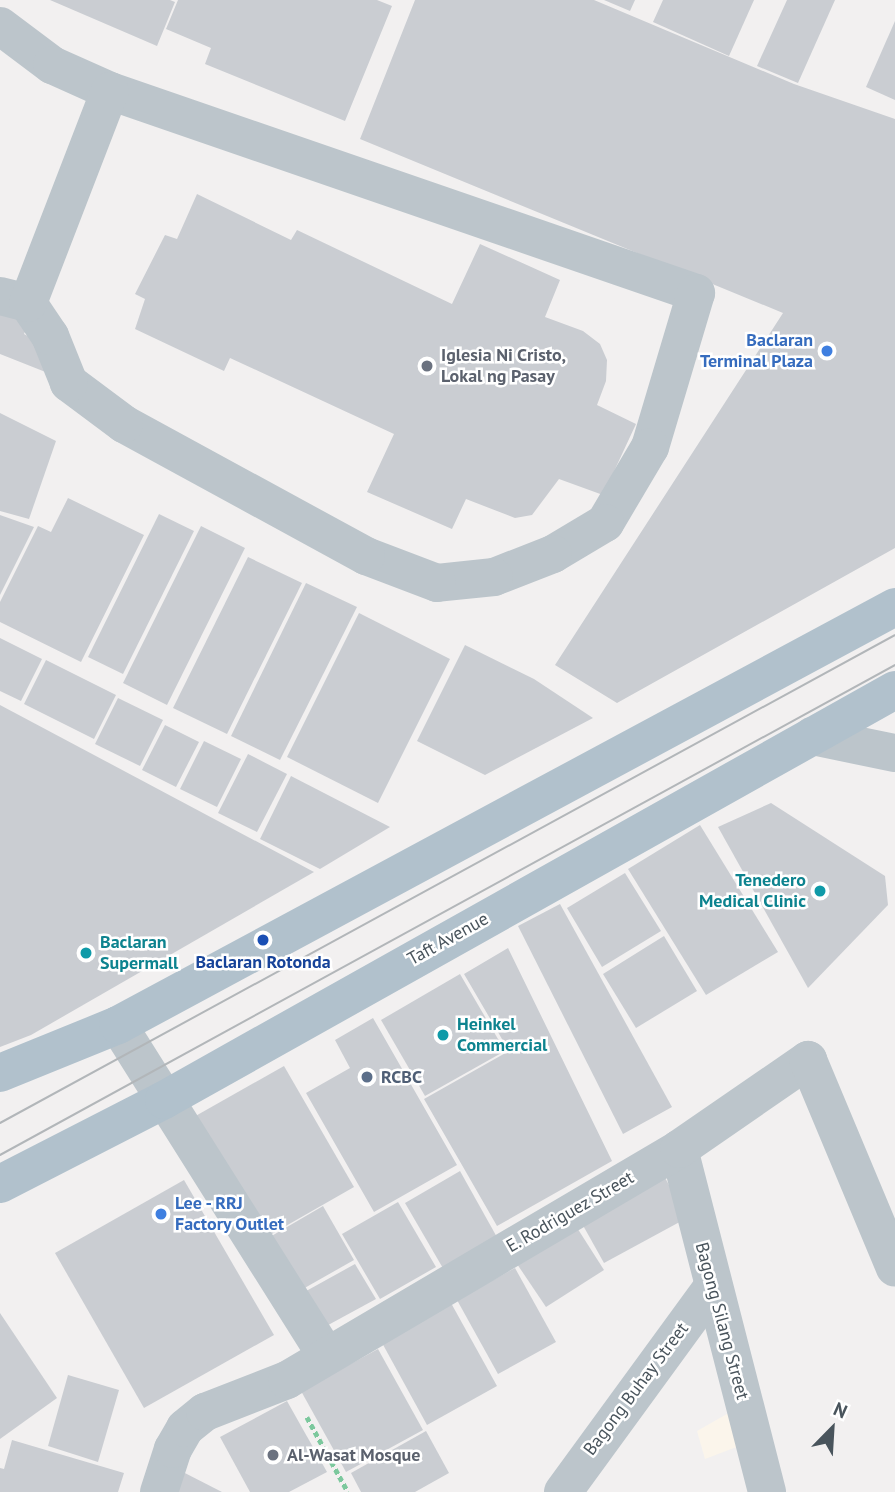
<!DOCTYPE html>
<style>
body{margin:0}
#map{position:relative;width:895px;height:1492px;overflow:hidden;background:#f2f0f0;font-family:"PT Sans",sans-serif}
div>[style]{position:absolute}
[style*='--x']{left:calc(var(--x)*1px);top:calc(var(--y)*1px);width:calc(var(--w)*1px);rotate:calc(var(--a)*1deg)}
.commercial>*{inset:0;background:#fbf5eb}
.building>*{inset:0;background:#cacdd2}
.path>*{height:4.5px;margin-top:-2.25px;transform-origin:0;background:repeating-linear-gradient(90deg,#7cc89d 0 5px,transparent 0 8.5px)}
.minor>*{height:38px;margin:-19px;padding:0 19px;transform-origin:19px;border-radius:19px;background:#bcc5cb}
.major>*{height:38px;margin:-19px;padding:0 19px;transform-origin:19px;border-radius:19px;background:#b1c1cc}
.tram>*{height:2px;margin:-1px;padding:0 1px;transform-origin:1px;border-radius:1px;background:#b2b6b9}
.dots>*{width:19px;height:19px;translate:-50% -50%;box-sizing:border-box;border:4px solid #fff;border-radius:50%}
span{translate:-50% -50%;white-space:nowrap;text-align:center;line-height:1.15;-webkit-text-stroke:5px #fff;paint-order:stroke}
.shop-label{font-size:18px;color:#366cbe;font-weight:700}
.right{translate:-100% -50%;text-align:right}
.left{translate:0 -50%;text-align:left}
.worship-label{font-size:18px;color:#5b616d;font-weight:700}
.culture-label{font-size:18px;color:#0d838f;font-weight:700}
.street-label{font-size:18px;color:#49545c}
.transit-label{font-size:18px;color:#164399;font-weight:700}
.service-label{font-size:18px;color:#4e5e75;font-weight:700}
.north{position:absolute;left:797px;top:1394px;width:70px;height:70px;-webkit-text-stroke:5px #fff;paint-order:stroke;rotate:24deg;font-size:19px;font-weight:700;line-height:28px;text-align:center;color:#49545c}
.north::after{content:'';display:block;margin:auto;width:24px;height:32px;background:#49545c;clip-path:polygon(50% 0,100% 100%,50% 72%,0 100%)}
</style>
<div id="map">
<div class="commercial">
<div style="clip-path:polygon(734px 1410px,747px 1443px,705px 1459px,697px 1431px)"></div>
</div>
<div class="building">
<div style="clip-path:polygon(50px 0,170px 0,175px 2px,157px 46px)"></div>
<div style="clip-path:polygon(178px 0,377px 0,392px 6px,345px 121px,205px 64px,211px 48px,166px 29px)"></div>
<div style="clip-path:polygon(415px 0,594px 0,794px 84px,895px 119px,895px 548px,617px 703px,555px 665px,783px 313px,360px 139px)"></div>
<div style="clip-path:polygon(604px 0,635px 0,630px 11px)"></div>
<div style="clip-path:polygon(663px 0,754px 0,729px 56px,653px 22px)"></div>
<div style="clip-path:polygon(787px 0,835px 0,798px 83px,757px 66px)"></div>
<div style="clip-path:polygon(895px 21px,895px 100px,866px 87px)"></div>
<div style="clip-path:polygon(197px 194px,291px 240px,297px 230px,452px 304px,480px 244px,560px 280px,545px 317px,583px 331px,600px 344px,607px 360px,606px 381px,597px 405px,636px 424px,603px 495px,559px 479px,532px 515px,515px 518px,466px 499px,452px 529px,367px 492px,394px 434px,230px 358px,224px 371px,135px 329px,145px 299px,135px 294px,165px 235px,177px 239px)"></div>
<div style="clip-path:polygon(0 308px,30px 320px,24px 334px,50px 348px,48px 373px,0 354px)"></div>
<div style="clip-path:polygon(0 413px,56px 441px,29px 519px,0 511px)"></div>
<div style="clip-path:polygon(68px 498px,144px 535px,81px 662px,0 622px,0 602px,38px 526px,51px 532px)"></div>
<div style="clip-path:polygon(159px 514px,194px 531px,123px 674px,88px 657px)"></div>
<div style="clip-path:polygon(0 515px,34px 527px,0 595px)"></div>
<div style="clip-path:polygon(201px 526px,245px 548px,167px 705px,123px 683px)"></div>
<div style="clip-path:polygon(248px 557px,302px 583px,227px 734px,173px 708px)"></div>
<div style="clip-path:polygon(306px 583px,357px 607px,280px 760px,231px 736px)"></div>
<div style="clip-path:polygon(359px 613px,450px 659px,378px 803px,287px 757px)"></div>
<div style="clip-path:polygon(0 638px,42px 659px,21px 701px,0 691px)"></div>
<div style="clip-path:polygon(465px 645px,534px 679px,593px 718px,485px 775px,417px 741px)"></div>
<div style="clip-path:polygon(46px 660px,116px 695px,94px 739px,24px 704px)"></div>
<div style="clip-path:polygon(118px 698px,163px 720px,140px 766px,95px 744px)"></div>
<div style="clip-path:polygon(0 705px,314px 872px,31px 1035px,0 1047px)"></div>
<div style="clip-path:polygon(165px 725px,199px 742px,176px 787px,142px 770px)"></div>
<div style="clip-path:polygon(204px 741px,241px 759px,217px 807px,180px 789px)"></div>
<div style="clip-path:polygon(248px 754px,287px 774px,257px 832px,218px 813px)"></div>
<div style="clip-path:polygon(291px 776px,390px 827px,320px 869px,260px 839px)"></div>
<div style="clip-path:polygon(771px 803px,885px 876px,888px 905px,808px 988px,718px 827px)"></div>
<div style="clip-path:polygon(700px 825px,778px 952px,706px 995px,628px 869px)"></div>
<div style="clip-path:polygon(625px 873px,661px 931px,602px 967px,567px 908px)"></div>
<div style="clip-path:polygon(560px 904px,672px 1107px,623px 1134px,518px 926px)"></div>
<div style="clip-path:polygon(664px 936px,697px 991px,636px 1028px,603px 974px)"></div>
<div style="clip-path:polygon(508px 948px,612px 1161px,497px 1226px,424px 1099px,509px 1051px,464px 974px)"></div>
<div style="clip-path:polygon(460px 974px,505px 1051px,425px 1096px,381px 1020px)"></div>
<div style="clip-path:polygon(373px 1018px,457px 1165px,374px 1212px,306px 1093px,350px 1068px,335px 1040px)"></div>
<div style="clip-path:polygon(284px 1066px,354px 1187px,263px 1239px,192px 1118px)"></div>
<div style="clip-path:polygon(460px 1171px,498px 1239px,444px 1270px,405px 1203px)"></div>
<div style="clip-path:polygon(663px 1174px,687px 1218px,604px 1263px,580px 1220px)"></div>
<div style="clip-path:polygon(184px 1180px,274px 1335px,144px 1408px,55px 1253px)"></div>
<div style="clip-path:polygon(398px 1202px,436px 1267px,380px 1299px,342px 1234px)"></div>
<div style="clip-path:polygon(323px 1206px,354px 1260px,294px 1294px,263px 1241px)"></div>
<div style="clip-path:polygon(574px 1223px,604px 1270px,546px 1307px,515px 1261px)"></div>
<div style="clip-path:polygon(355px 1264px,376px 1299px,319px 1330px,299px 1295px)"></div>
<div style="clip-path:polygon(515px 1268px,556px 1342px,498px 1374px,457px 1300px)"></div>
<div style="clip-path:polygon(451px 1303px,497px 1386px,427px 1425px,381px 1341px)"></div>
<div style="clip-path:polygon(0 1313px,57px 1398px,0 1439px)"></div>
<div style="clip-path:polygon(378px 1349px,423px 1430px,346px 1472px,301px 1391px)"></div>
<div style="clip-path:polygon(68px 1375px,119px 1390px,98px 1462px,48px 1446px)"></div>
<div style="clip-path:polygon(287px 1401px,327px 1472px,289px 1492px,250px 1492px,220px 1437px)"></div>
<div style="clip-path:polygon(426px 1431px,449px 1473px,415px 1492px,361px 1492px,351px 1473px)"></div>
<div style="clip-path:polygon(12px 1440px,124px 1473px,118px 1492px,0 1492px,0 1468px,4px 1469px)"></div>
<div style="clip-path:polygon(177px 1469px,222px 1492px,170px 1492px)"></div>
</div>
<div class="path">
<div style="--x:307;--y:1417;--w:85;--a:61.3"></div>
</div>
<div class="minor">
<div style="--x:0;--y:26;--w:65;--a:36.9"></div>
<div style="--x:52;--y:65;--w:64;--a:24.1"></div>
<div style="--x:110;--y:91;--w:620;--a:19.02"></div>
<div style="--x:696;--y:293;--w:161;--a:106.6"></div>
<div style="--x:650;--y:447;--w:88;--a:120.6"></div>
<div style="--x:605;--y:523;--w:61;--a:149.2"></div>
<div style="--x:553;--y:554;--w:63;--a:158.7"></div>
<div style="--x:494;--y:577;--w:57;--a:174"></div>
<div style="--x:437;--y:583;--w:76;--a:-159.2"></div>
<div style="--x:366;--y:556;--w:276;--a:-151.4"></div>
<div style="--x:124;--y:424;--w:69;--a:-143.3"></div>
<div style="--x:69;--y:383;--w:51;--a:-112"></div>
<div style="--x:50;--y:336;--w:40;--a:-124"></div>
<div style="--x:28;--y:303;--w:29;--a:-166"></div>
<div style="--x:28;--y:303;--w:227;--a:-68.9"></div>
<div style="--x:812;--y:736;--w:85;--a:11.6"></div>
<div style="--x:118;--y:1025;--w:389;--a:57.8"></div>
<div style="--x:679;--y:1149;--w:354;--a:75.6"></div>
<div style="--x:159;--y:1492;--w:45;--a:-72"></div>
<div style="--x:173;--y:1449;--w:24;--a:-60"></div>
<div style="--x:185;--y:1428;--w:26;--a:-39"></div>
<div style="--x:205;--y:1412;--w:88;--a:-21.3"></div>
<div style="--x:287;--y:1380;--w:455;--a:-30.5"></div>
<div style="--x:679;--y:1149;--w:157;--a:-34.6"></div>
<div style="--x:808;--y:1060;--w:225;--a:67.3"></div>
<div style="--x:563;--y:1492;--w:253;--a:-53.9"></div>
</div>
<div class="major">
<div style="--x:0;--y:1073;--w:127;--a:-22.1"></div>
<div style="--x:118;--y:1025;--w:882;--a:-28.28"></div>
<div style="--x:0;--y:1184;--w:184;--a:-27.1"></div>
<div style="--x:164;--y:1100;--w:838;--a:-29.29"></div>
</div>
<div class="tram">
<div style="--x:0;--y:1123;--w:1019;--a:-28.6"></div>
<div style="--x:0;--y:1155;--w:1020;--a:-28.7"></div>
</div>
<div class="dots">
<div style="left:827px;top:351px;background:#3f7fe0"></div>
<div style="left:427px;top:366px;background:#6b7280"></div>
<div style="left:820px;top:891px;background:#0f9aa8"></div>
<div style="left:263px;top:940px;background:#1a4fb4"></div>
<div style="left:86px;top:953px;background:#0f9aa8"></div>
<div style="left:443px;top:1035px;background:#0f9aa8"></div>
<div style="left:367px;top:1077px;background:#5c6f8a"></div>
<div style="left:161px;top:1214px;background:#3f7fe0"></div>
<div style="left:273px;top:1455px;background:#6b7280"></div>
</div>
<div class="shop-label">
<span class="right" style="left:813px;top:351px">Baclaran<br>Terminal Plaza</span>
<span class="left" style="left:175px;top:1214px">Lee - RRJ<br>Factory Outlet</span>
</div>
<div class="worship-label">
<span class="left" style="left:441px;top:366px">Iglesia Ni Cristo,<br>Lokal ng Pasay</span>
<span class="left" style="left:287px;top:1455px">Al-Wasat Mosque</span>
</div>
<div class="culture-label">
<span class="right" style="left:806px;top:891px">Tenedero<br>Medical Clinic</span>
<span class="left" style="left:100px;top:953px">Baclaran<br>Supermall</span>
<span class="left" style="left:457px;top:1035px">Heinkel<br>Commercial</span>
</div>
<div class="street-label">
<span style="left:448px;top:939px;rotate:-29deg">Taft Avenue</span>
<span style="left:570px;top:1212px;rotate:-30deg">E. Rodriguez Street</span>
<span style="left:722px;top:1321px;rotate:75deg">Bagong Silang Street</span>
<span style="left:636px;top:1389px;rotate:-53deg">Bagong Buhay Street</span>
</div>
<div class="transit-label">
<span style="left:263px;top:962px">Baclaran Rotonda</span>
</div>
<div class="service-label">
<span class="left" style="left:381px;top:1077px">RCBC</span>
</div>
<div class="north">N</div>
</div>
